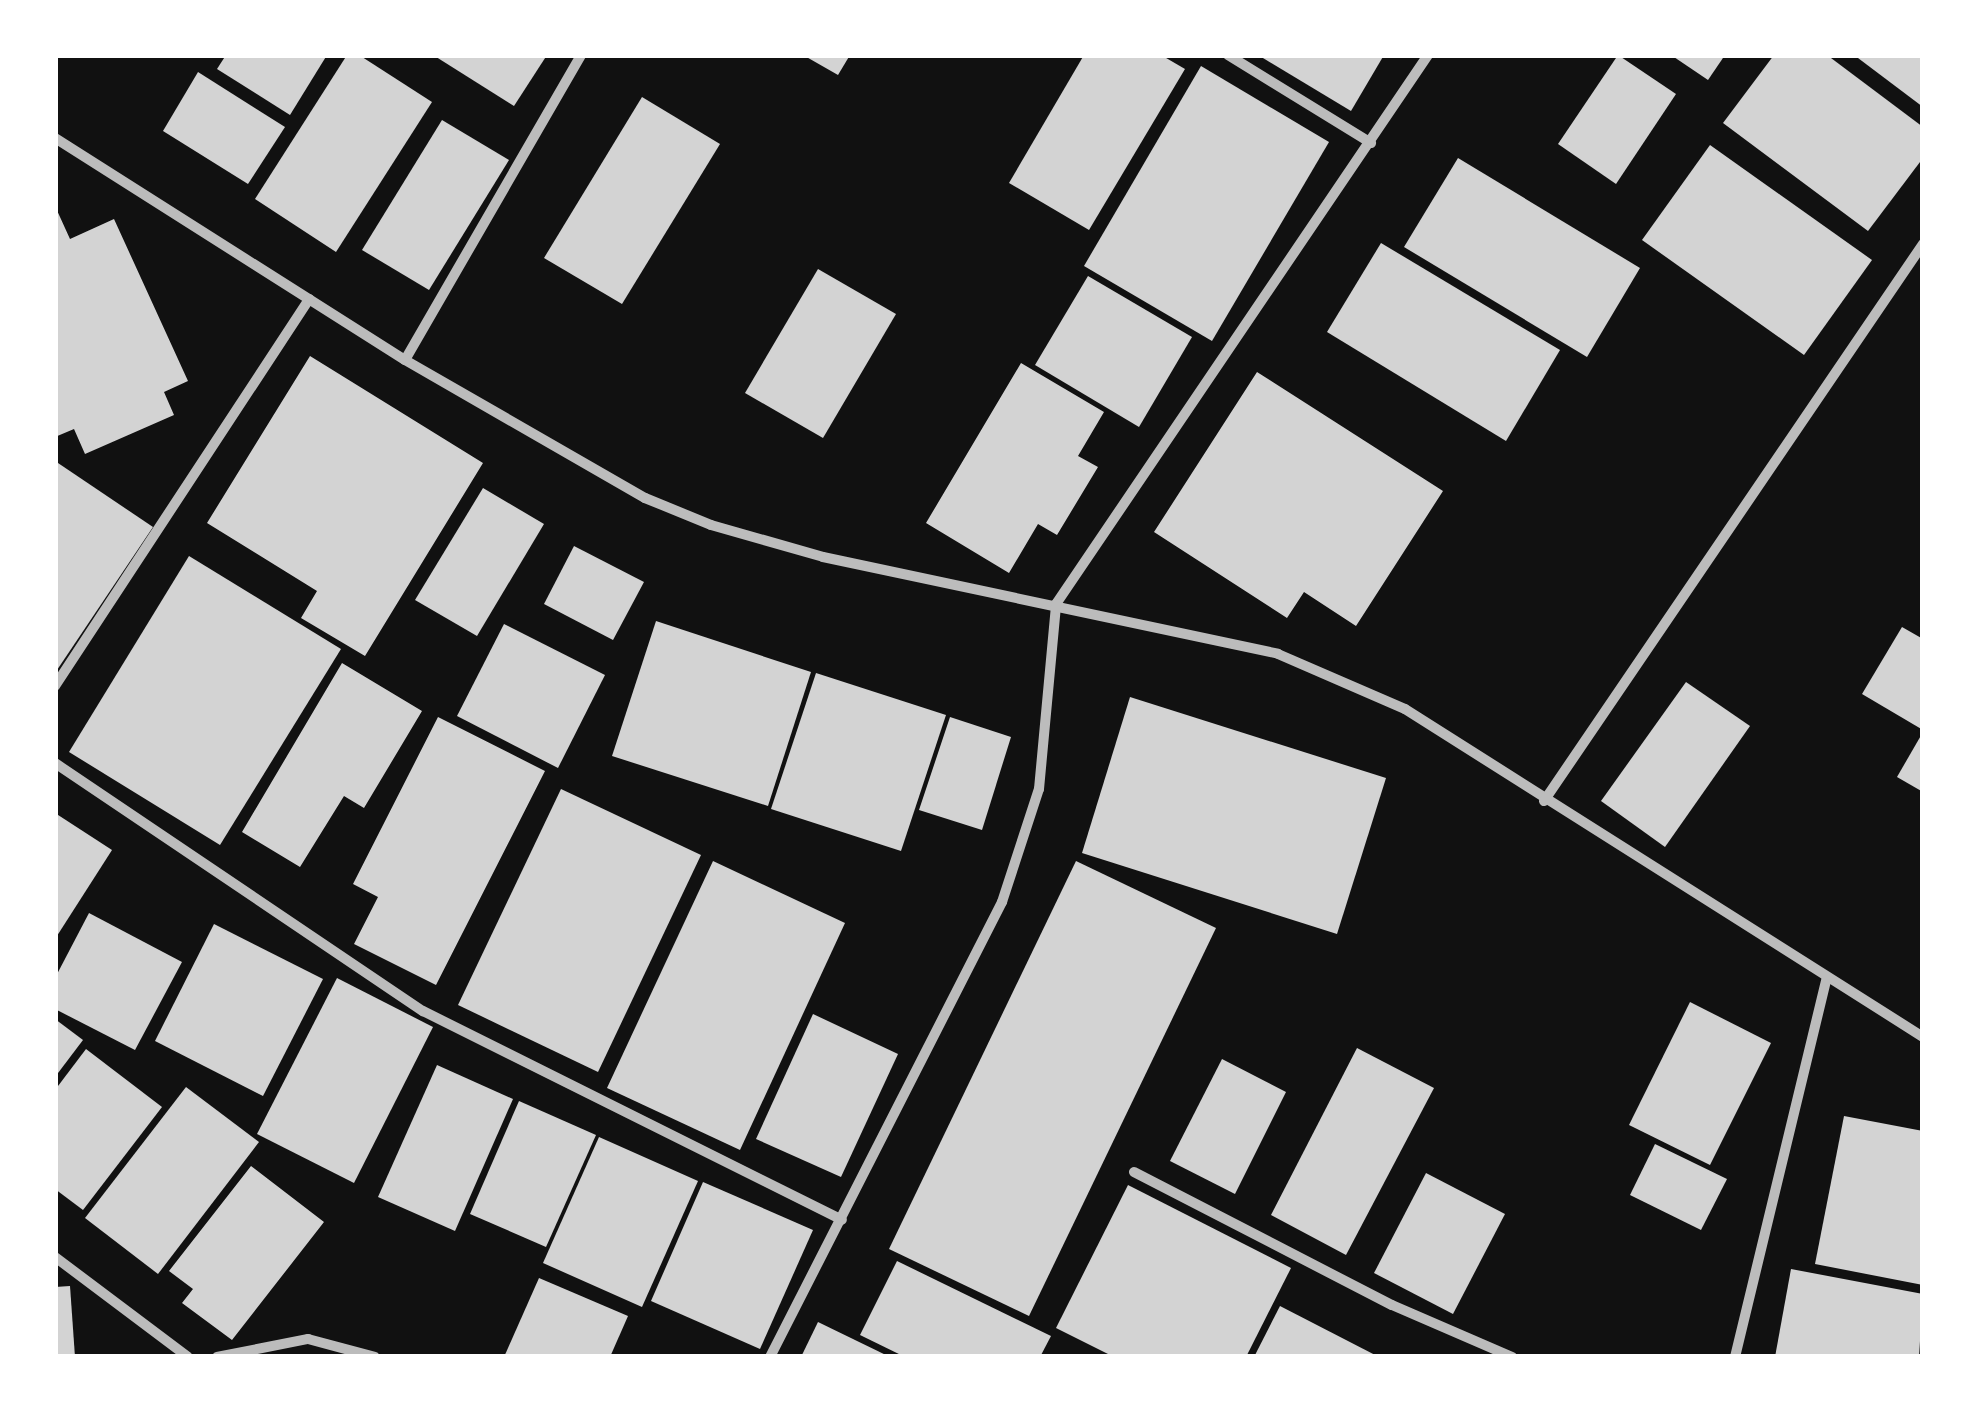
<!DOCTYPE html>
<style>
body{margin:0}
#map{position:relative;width:1978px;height:1412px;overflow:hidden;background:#111;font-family:"Fira Sans Condensed",sans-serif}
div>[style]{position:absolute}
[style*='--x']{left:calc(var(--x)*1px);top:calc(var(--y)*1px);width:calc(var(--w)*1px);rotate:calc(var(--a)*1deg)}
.building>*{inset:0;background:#d3d3d3}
.minor>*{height:10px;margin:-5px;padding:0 5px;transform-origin:5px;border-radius:5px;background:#bcbcbc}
span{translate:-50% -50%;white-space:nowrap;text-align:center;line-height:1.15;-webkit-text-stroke:9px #fff;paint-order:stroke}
.frame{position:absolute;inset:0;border:58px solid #fff;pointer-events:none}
</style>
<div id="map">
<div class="building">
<div style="clip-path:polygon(226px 55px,327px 55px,290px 115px,217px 69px)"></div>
<div style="clip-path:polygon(347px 55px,359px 55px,432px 102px,336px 252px,255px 199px)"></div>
<div style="clip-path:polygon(433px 55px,547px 55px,514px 106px)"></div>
<div style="clip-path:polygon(803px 55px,850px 55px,838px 75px)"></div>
<div style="clip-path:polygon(1084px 55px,1161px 55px,1185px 69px,1089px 230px,1009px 183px)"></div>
<div style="clip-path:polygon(1258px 55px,1384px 55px,1351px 111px)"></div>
<div style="clip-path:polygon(1618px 55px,1676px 94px,1616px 184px,1558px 144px)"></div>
<div style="clip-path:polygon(1671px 55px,1725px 55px,1708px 80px)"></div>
<div style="clip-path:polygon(1774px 55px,1827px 55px,1923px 127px,1923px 158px,1868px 231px,1723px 123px)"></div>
<div style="clip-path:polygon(1854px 55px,1923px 55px,1923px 107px)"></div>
<div style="clip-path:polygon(1201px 66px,1329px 142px,1212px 341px,1084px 266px)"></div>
<div style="clip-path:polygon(198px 72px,285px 127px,248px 184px,163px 131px)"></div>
<div style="clip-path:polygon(642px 97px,720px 144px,622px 304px,544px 258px)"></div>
<div style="clip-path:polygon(442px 120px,509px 160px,429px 290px,362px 250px)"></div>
<div style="clip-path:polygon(1710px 145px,1872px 260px,1804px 355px,1642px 240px)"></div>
<div style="clip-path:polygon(1458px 158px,1640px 268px,1587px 357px,1404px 247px)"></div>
<div style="clip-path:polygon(55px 206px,70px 239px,114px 219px,188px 381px,164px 392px,174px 415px,85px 454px,74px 429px,55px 437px)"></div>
<div style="clip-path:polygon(1381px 243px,1560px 350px,1506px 441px,1327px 332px)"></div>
<div style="clip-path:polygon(818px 269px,896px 314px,823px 438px,745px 393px)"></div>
<div style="clip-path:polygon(1088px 276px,1192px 337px,1139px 427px,1035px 365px)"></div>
<div style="clip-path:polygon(310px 356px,483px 463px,365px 656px,301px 618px,317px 591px,207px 523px)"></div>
<div style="clip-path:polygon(1021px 363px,1104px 412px,1078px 456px,1098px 467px,1057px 535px,1038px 524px,1009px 573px,926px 523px)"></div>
<div style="clip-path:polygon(1257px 372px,1443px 491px,1356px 626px,1304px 592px,1287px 618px,1154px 532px)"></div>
<div style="clip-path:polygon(55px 461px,153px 527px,55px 673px)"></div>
<div style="clip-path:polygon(483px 488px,544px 524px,477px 636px,415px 600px)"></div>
<div style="clip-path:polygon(574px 546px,644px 582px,613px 640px,544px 604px)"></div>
<div style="clip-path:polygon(189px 556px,341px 649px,220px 845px,69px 752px)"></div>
<div style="clip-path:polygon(656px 621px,811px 672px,768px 806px,612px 756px)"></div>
<div style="clip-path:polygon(504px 624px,605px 675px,558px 768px,457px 716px)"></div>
<div style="clip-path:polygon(1902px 627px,1923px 639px,1923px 730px,1862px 694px)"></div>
<div style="clip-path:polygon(342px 663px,422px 711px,364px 808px,344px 796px,300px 867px,242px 832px)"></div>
<div style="clip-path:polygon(816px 673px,946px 715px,901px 851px,771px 809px)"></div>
<div style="clip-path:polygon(1686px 682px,1750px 726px,1665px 847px,1601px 801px)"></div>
<div style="clip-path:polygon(1130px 697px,1386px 778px,1337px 934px,1082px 853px)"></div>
<div style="clip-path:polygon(438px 717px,545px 771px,436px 985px,354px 944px,378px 897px,353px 884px)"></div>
<div style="clip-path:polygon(950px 717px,1011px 737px,982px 830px,919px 810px)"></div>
<div style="clip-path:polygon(1923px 732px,1923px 792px,1897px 777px)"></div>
<div style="clip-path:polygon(561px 789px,701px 855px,598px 1072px,458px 1005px)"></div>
<div style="clip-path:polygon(55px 813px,112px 850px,55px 939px)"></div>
<div style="clip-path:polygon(713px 861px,845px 923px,740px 1150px,607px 1088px)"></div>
<div style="clip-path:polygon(1076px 861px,1216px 928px,1029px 1316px,889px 1249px)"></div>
<div style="clip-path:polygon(89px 913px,182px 962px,135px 1050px,55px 1009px,55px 978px)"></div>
<div style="clip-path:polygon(214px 924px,323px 979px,263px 1096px,155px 1041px)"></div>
<div style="clip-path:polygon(337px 978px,433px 1027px,354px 1183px,257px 1134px)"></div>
<div style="clip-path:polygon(1690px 1002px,1771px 1043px,1710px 1165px,1629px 1125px)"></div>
<div style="clip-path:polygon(813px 1014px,898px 1054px,841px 1177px,756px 1139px)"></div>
<div style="clip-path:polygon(55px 1019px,83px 1040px,55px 1077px)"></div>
<div style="clip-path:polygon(1357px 1048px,1434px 1088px,1346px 1255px,1271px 1215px)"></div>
<div style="clip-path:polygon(86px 1049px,162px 1107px,83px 1210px,55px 1189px,55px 1090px)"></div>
<div style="clip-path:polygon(1222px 1059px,1286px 1092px,1235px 1194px,1170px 1161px)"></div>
<div style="clip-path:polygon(437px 1065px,513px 1099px,455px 1231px,378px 1197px)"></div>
<div style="clip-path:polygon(186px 1087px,259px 1142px,158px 1274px,85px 1218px)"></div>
<div style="clip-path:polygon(519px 1101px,596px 1135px,546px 1247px,470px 1214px)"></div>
<div style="clip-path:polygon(1844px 1116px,1923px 1131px,1923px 1285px,1815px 1264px)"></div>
<div style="clip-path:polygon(599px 1137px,698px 1181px,642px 1307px,543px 1263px)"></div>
<div style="clip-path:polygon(1655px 1144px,1727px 1179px,1701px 1230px,1630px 1195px)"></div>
<div style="clip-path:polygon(251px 1166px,324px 1222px,232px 1340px,182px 1303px,193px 1289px,169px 1271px)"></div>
<div style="clip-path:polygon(1426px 1173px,1505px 1214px,1453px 1314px,1374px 1273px)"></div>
<div style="clip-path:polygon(703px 1182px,813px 1230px,760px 1349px,651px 1301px)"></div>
<div style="clip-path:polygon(1128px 1185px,1291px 1268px,1246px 1357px,1114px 1357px,1056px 1328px)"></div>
<div style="clip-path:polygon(897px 1261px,1051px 1336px,1040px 1357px,905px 1357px,860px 1335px)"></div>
<div style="clip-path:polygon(1791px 1269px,1923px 1294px,1919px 1357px,1775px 1357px)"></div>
<div style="clip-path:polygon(539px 1278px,628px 1316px,610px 1357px,504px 1357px)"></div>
<div style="clip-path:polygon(70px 1286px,75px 1357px,55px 1357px,55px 1287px)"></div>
<div style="clip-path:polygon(1280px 1306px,1379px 1357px,1254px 1357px)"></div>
<div style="clip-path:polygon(818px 1322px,890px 1357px,801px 1357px)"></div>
</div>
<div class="minor">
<div style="--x:1228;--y:55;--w:168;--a:31.6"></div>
<div style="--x:55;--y:138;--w:414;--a:32.4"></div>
<div style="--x:405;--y:360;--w:277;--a:29.9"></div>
<div style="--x:645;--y:498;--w:71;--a:22.2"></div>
<div style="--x:711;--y:525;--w:116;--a:15.9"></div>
<div style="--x:823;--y:557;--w:465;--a:12"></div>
<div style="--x:1278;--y:654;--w:138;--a:23.4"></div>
<div style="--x:1405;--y:709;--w:613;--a:32.34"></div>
<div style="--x:405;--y:360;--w:352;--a:-60"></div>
<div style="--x:55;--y:686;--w:463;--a:-56.7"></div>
<div style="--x:55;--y:763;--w:444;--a:34"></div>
<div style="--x:423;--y:1011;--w:468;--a:26.5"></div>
<div style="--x:1544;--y:801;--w:674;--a:-55.77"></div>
<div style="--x:1134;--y:1172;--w:290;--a:27.3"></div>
<div style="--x:1392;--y:1305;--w:131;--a:23.4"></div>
<div style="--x:55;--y:1257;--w:166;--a:36.9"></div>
<div style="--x:217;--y:1357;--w:93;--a:-11.2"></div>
<div style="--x:308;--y:1339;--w:69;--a:15"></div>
<div style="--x:770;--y:1357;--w:511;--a:-62.98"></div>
<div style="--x:1002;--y:902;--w:119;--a:-71.9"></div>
<div style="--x:1039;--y:789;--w:186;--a:-84.7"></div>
<div style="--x:1056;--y:604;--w:663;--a:-55.88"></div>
<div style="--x:1735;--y:1357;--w:390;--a:-76.4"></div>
</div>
<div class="frame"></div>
</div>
